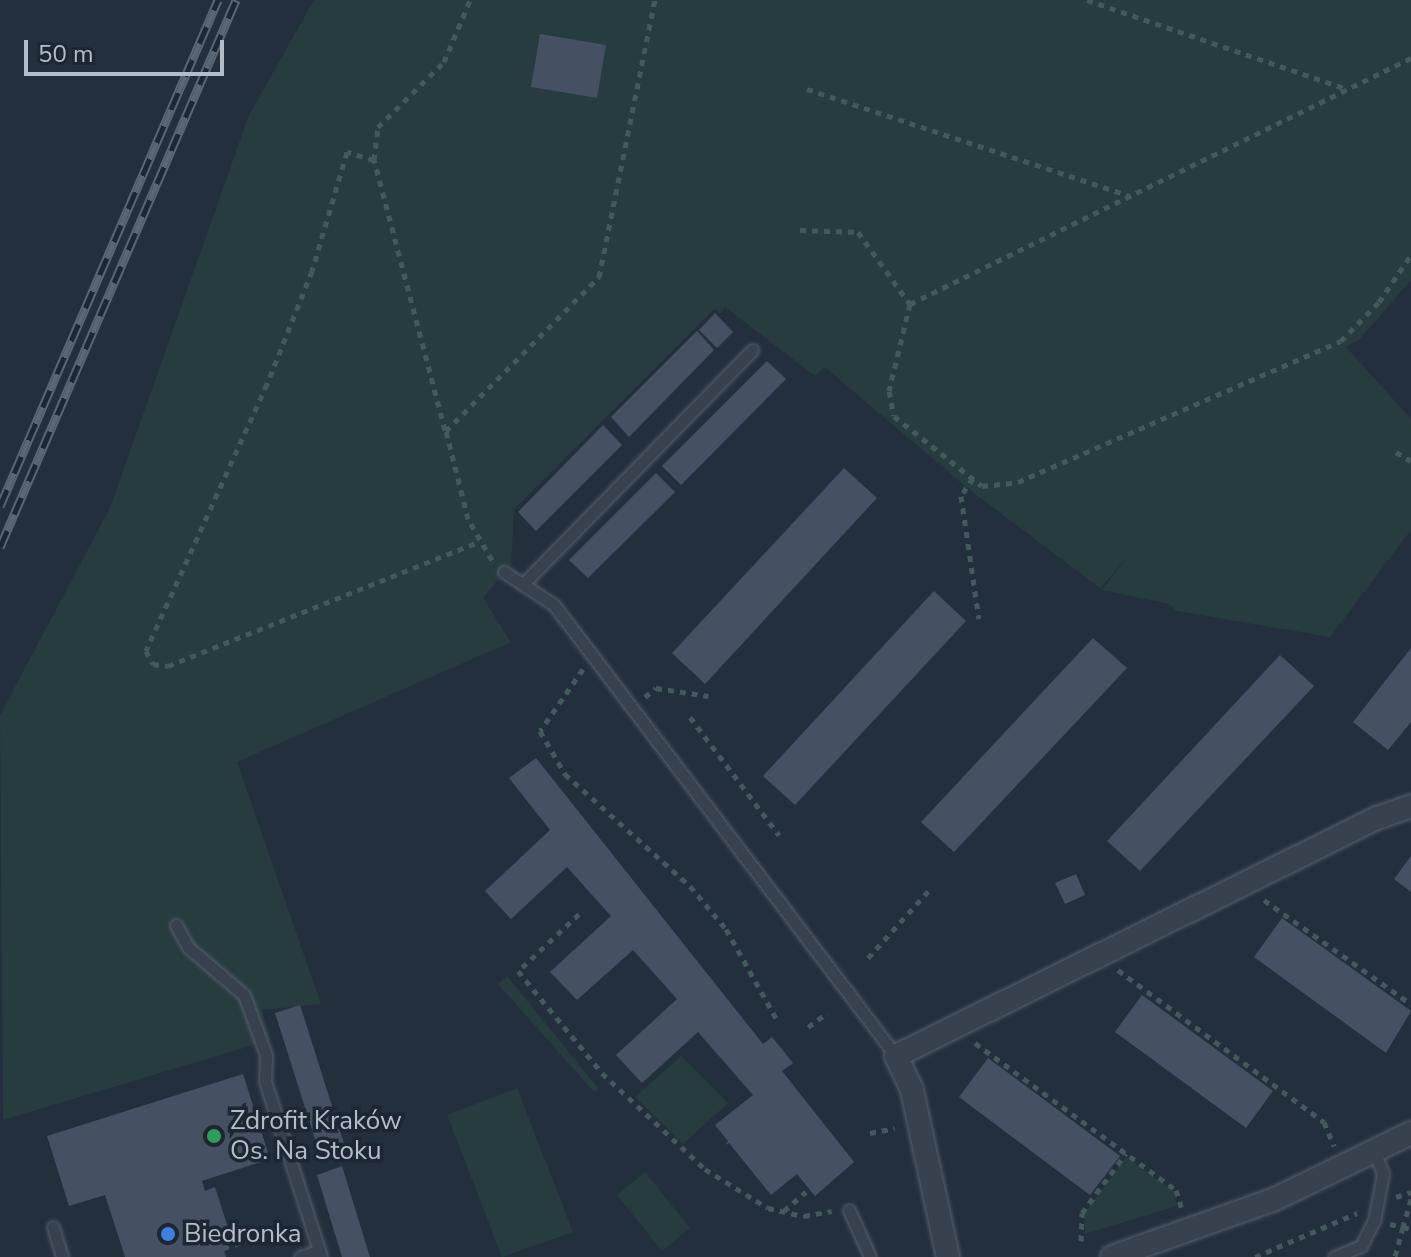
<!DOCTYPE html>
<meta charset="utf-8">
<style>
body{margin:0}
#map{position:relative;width:1411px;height:1257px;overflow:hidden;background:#242f3e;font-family:"Nunito Sans",sans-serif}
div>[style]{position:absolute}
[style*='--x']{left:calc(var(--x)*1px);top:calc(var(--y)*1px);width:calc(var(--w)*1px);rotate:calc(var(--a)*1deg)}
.green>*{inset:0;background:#263c3f}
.building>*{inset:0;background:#455162}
.path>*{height:5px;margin-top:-2.5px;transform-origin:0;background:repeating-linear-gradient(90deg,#44595c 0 6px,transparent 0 12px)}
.roads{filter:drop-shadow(0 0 2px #565f6c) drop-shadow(0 0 2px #565f6c)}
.lane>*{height:11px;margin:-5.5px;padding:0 5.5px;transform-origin:5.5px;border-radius:5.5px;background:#38414e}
.street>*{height:22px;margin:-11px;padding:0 11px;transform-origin:11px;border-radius:11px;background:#38414e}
.rail>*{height:9px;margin-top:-4.5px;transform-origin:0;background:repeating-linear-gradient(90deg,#1d2633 0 18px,#5a6575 0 36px);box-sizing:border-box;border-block:2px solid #5a6575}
.dots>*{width:22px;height:22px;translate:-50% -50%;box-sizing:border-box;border:4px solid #1d2633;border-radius:50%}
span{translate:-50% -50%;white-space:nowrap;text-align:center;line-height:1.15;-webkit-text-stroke:7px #1d2633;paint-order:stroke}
.poi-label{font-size:26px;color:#b4bcc9}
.left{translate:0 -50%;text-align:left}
.scale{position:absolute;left:24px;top:40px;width:200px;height:36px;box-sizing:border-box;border:4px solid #b4bcc9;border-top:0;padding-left:10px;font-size:24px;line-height:28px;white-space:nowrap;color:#b4bcc9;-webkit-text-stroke:6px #1d2633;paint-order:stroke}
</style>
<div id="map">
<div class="green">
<div style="clip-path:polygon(314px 0,1411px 0,1411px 280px,1359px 340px,1346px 347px,1411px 419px,1411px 530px,1330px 637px,1177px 611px,1169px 604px,1102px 590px,1128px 557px,1100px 588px,966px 487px,825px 367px,815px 376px,725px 307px,721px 314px,714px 309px,514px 509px,511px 564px,483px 598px,511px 642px,237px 762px,321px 1004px,262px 1010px,270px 1040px,3px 1120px,0 715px,110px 508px,249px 115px)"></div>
<div style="clip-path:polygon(507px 976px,598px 1088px,594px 1092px,498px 984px)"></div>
<div style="clip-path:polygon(681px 1056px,728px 1103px,683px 1144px,635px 1097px)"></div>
<div style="clip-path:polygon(517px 1088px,573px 1232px,502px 1257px,447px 1115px)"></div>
<div style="clip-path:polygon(1126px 1157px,1174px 1192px,1177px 1206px,1085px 1234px,1084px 1214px)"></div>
<div style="clip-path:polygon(645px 1172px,690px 1228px,662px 1251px,617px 1195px)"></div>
</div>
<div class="building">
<div style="clip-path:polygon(540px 34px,606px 45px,597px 98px,531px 87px)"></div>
<div style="clip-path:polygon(715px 313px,733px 332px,717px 348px,699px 330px)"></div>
<div style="clip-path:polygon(697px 331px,714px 350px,629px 437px,611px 417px)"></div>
<div style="clip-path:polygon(767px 361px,786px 379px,681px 485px,662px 466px)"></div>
<div style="clip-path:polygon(603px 425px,622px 445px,536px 531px,518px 512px)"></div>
<div style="clip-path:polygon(844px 468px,877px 498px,705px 684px,672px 653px)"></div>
<div style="clip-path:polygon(656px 473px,675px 492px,588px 578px,569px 560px)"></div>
<div style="clip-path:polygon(934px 591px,966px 621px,795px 805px,763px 776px)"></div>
<div style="clip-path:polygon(1093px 638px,1127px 668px,954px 852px,921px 822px)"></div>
<div style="clip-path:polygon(1411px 648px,1411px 722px,1388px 750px,1353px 722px)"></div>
<div style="clip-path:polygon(1280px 655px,1314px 686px,1140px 871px,1107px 841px)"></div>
<div style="clip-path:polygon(536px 758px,763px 1044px,772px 1037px,793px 1063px,782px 1071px,854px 1162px,815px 1196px,797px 1174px,771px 1195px,729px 1143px,725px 1145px,728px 1141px,715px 1125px,753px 1095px,698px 1032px,642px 1083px,616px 1055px,677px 999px,633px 950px,577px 1000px,550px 972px,611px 916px,567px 867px,511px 919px,485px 891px,550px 830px,509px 778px)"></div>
<div style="clip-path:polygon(1411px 856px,1411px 892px,1394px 879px)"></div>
<div style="clip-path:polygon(1076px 874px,1085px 895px,1065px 904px,1055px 883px)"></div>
<div style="clip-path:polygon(1282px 918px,1411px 1011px,1386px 1053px,1254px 957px)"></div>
<div style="clip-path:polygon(1142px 995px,1273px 1091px,1246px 1128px,1115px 1032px)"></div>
<div style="clip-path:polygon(300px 1005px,346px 1150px,321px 1158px,275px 1013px)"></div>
<div style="clip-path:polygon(988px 1058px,1120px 1156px,1090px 1195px,959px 1097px)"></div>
<div style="clip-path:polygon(243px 1074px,270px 1159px,202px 1181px,205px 1191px,215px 1187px,230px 1234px,220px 1237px,226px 1257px,125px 1257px,105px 1195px,69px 1206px,47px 1136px)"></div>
<div style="clip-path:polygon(342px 1166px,370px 1257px,342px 1257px,317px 1175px)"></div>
</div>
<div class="path">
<div style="--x:1087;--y:0;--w:275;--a:18.9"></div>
<div style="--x:1411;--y:58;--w:558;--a:153.85"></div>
<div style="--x:910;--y:304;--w:89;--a:103.6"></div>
<div style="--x:889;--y:391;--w:25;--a:79"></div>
<div style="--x:894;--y:416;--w:112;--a:38.5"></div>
<div style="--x:982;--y:486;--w:36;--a:-6"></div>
<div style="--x:1018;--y:482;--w:352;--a:-23.6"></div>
<div style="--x:1341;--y:341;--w:54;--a:-45.7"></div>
<div style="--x:1379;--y:302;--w:57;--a:-55.8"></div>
<div style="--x:807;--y:89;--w:340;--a:18.3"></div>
<div style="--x:374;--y:160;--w:28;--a:-163"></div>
<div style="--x:347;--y:152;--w:124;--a:106.4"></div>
<div style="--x:312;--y:271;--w:122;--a:111.7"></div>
<div style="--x:267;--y:384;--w:293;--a:114.4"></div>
<div style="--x:146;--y:651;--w:15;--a:62"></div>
<div style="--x:153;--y:664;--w:15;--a:8"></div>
<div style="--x:168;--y:666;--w:334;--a:-21.8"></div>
<div style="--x:800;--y:230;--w:58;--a:2"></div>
<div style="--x:858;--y:232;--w:89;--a:54.2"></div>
<div style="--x:445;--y:430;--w:279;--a:-104.7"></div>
<div style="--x:374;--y:160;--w:33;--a:-83"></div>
<div style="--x:378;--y:127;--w:93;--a:-44.6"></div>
<div style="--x:444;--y:62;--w:67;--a:-67.2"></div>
<div style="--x:1396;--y:452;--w:17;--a:31"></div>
<div style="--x:973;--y:478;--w:22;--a:124"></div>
<div style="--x:961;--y:496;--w:124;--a:81.7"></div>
<div style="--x:492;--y:560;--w:48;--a:-120.3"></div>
<div style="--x:468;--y:519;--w:91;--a:-104"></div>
<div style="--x:446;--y:431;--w:217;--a:-45.2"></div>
<div style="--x:599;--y:277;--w:283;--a:-78.6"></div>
<div style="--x:583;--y:669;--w:75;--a:124.7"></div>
<div style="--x:540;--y:731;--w:50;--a:59.8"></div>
<div style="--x:565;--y:774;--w:168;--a:41.9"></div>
<div style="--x:690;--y:886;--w:56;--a:50.1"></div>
<div style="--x:726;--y:929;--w:102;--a:60.7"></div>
<div style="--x:645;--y:697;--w:14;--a:-39"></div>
<div style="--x:656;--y:688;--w:53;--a:8.7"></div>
<div style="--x:690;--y:717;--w:148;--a:53"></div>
<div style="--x:1264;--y:900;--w:180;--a:35.3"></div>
<div style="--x:579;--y:914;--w:83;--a:136.9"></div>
<div style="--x:518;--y:971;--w:132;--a:50.5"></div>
<div style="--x:602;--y:1073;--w:141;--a:43"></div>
<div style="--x:705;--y:1169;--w:74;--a:31.8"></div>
<div style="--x:768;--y:1208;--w:37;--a:13"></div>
<div style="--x:804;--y:1216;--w:28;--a:-10"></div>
<div style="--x:868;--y:958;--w:94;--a:-48"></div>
<div style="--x:1118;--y:970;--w:256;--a:36.4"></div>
<div style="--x:1324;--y:1122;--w:26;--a:67"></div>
<div style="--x:808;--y:1027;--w:24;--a:-36"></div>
<div style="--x:975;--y:1043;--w:249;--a:36.2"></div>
<div style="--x:1176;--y:1190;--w:21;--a:73"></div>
<div style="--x:870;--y:1133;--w:25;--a:-11"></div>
<div style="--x:1396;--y:1197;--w:16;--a:-18"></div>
<div style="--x:1411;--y:1199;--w:29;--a:106"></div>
<div style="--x:1403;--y:1227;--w:8;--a:14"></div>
<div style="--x:784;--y:1211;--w:29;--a:-41"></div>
<div style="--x:1390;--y:1224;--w:13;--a:13"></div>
<div style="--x:1403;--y:1227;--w:31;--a:105"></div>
<div style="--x:1081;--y:1241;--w:28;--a:-88"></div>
<div style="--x:1082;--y:1213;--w:74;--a:-53.7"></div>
<div style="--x:223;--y:1248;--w:33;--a:-18"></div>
<div style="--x:1255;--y:1257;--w:111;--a:-23.3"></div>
</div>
<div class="roads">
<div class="lane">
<div style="--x:504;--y:572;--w:60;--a:33.4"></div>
<div style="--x:554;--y:605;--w:566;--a:52.83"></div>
<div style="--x:525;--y:582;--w:325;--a:-45.6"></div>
<div style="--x:176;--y:925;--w:26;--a:61"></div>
<div style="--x:189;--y:948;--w:72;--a:40.5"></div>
<div style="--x:244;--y:995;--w:64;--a:69.9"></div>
<div style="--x:266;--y:1055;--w:26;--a:92"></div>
<div style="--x:265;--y:1081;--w:185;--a:72.3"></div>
<div style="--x:849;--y:1210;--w:51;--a:65.9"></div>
<div style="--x:53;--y:1227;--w:31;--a:73"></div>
<div style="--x:300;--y:1257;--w:20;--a:-18"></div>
<div style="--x:1334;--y:1257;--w:29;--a:-22"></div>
<div style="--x:1361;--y:1246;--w:28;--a:-63"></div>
<div style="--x:1374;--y:1221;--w:48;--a:-79.2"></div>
<div style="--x:1383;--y:1174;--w:22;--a:-111"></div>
</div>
<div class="street">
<div style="--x:948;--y:1257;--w:171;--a:-102.2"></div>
<div style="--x:912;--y:1090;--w:38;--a:-115"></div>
<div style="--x:896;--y:1056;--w:537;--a:-26.33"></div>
<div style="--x:1377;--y:818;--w:36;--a:-19"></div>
<div style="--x:1112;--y:1257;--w:173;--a:-19.6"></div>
<div style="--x:1275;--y:1199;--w:151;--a:-25.9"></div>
</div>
</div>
<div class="rail">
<div style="--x:0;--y:506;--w:551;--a:-66.69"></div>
<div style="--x:0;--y:547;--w:596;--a:-66.66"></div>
</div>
<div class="dots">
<div style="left:214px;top:1136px;background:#2e9e5b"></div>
<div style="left:168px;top:1234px;background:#3f7fe0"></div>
</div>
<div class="poi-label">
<span class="left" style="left:230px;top:1136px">Zdrofit Kraków<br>Os. Na Stoku</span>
<span class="left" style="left:184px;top:1234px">Biedronka</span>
</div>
<div class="scale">50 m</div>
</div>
